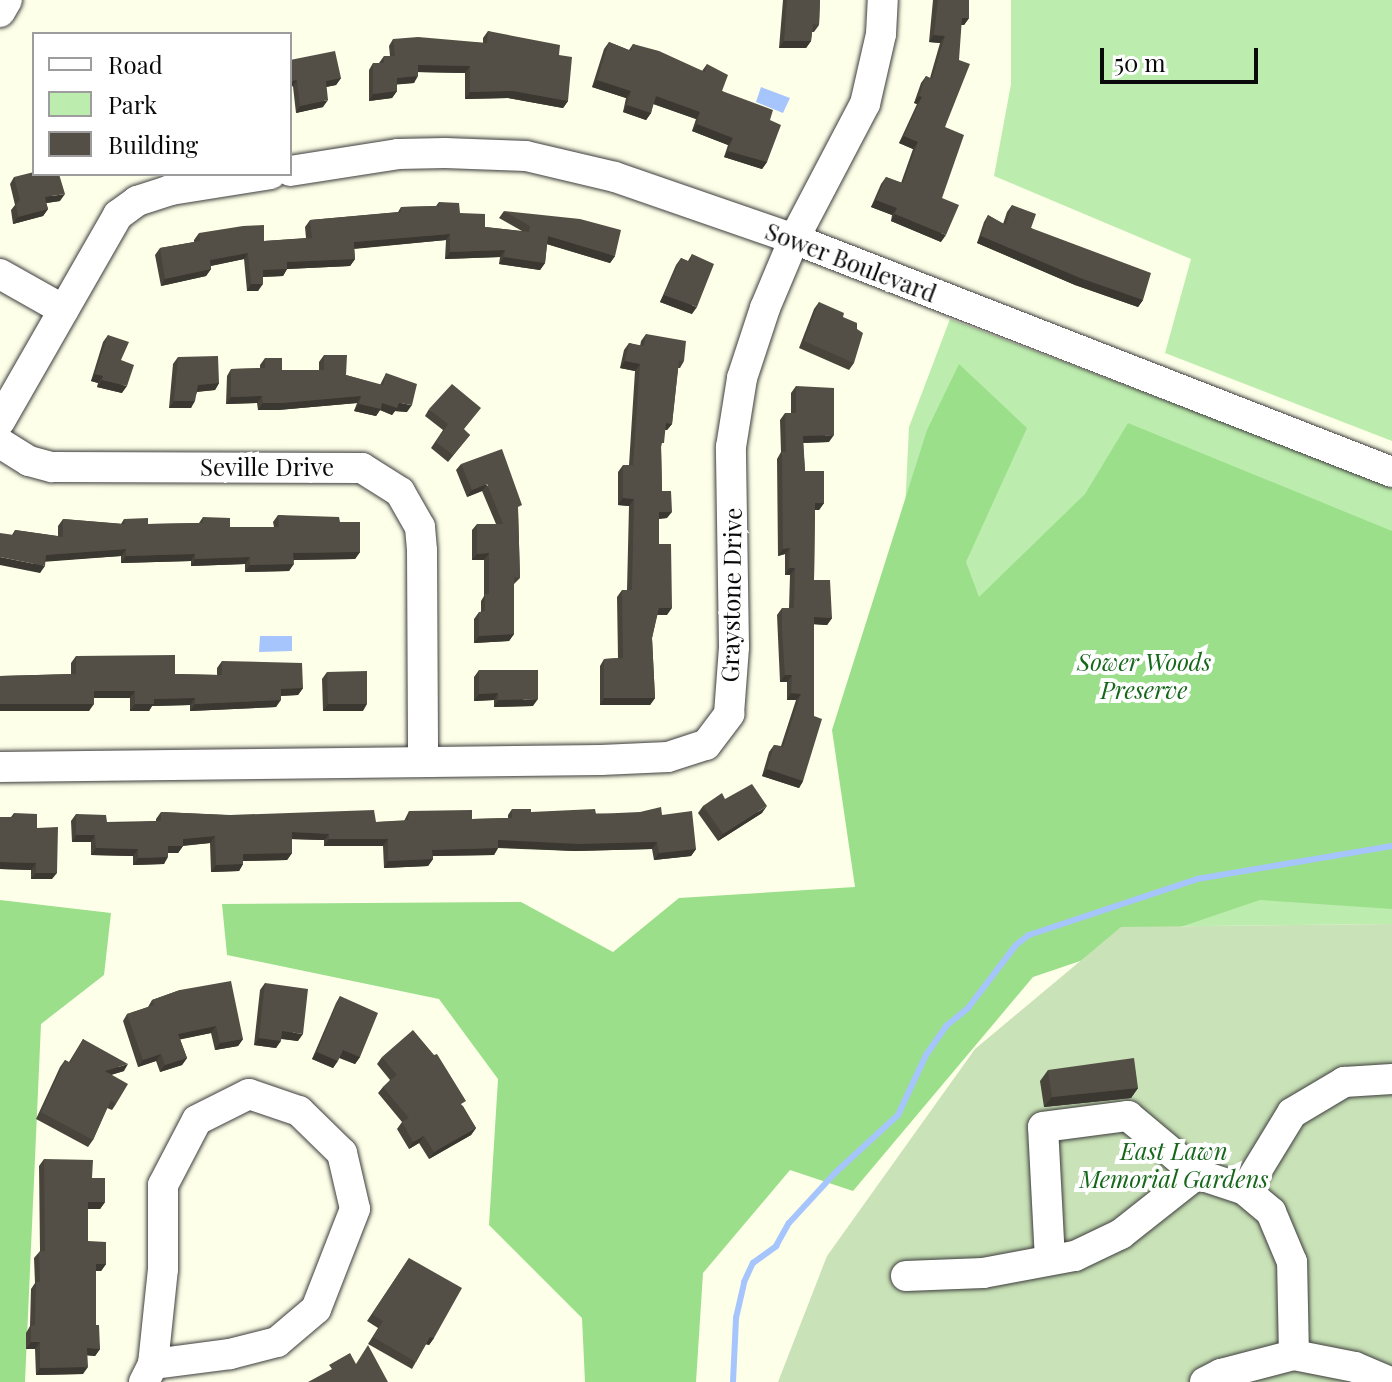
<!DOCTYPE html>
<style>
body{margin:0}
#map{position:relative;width:1392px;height:1382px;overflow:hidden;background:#fdffe8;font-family:"Playfair Display",serif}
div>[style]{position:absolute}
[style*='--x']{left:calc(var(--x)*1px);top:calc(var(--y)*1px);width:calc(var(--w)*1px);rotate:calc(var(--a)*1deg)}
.green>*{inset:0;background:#bdedae}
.forest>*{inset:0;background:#9bdf8b}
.cemetery>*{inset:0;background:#c9e2b7}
.water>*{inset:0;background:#a6c5fd}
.stream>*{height:6px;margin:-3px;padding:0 3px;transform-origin:3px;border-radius:3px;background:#a6c5fd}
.roads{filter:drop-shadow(0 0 2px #3d3d3d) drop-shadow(0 0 2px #3d3d3d)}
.minor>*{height:30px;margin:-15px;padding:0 15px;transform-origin:15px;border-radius:15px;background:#fff}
.wall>*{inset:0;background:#48443c}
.shaded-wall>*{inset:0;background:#3b3731}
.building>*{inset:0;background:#544f46}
span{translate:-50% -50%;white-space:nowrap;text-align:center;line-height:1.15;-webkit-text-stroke:8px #fff;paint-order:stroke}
.street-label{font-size:24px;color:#0a0a0a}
.park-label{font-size:24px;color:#15671a;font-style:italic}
.legend{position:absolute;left:32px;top:32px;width:260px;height:144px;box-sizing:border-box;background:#fff;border:2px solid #9d9d9d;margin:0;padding:10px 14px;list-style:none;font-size:24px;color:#0a0a0a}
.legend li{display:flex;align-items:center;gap:16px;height:40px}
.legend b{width:40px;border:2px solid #9d9d9d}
.scale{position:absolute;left:1100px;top:48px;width:158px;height:36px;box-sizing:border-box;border:4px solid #0a0a0a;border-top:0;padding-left:10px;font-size:24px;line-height:28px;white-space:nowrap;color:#0a0a0a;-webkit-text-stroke:6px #fff;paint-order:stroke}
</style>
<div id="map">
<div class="green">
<div style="clip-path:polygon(1011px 0,1392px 0,1392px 441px,1165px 353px,1191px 259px,994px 176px,1011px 84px)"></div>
<div style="clip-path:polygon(950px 319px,1392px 486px,1392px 924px,1121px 927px,887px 886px,909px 427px)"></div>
</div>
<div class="forest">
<div style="clip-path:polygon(959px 364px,1027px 428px,966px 562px,979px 597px,1085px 494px,1128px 423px,1392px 531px,1392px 909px,1260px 900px,1033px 977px,853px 1191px,790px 1170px,703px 1273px,696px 1382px,585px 1382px,582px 1318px,489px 1225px,498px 1079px,439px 999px,227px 955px,222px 904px,521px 902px,613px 952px,679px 898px,855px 887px,832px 730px,927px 430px)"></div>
<div style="clip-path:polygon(0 900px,111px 913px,104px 975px,41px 1024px,25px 1382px,0 1382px)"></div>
</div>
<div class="cemetery">
<div style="clip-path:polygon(1392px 924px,1392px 1382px,778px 1382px,827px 1256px,975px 1049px,1121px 927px)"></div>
</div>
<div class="water">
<div style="clip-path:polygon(761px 87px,790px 98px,783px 113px,756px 102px)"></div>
<div style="clip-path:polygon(260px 636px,292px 636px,292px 651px,259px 652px)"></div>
</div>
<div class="stream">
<div style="--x:733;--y:1382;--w:64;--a:-87.3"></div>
<div style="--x:736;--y:1318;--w:37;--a:-77"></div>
<div style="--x:744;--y:1282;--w:21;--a:-65"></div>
<div style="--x:753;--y:1263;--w:29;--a:-36"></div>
<div style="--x:776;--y:1246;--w:26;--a:-61"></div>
<div style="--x:789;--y:1223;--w:68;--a:-47.4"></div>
<div style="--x:835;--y:1173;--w:86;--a:-42.6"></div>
<div style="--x:898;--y:1115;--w:66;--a:-65"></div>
<div style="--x:926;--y:1055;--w:35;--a:-55"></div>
<div style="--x:946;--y:1026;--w:28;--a:-39"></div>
<div style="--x:968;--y:1008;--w:79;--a:-52.7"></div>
<div style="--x:1016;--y:945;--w:16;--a:-38"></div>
<div style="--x:1029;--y:935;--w:177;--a:-18.4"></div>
<div style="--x:1197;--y:879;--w:198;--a:-9.6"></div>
</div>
<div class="roads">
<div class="minor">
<div style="--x:0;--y:12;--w:14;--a:-60"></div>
<div style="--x:290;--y:171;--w:109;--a:-8.9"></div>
<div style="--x:398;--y:154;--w:47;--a:-1.2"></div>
<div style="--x:445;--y:153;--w:81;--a:2.1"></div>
<div style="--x:526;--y:156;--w:91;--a:13.3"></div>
<div style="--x:615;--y:177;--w:189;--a:19.1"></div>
<div style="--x:794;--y:239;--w:642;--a:21.29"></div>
<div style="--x:0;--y:274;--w:73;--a:29.4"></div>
<div style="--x:0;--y:421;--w:237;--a:-60.2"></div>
<div style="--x:118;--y:215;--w:24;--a:-36"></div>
<div style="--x:137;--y:201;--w:35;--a:-18"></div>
<div style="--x:170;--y:190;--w:102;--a:-9"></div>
<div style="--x:0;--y:443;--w:34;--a:32"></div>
<div style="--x:29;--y:461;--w:24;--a:15"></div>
<div style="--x:52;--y:467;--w:310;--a:0.2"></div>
<div style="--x:362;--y:468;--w:45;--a:32.3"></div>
<div style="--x:400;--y:492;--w:40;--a:60.3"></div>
<div style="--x:420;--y:527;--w:24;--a:85"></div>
<div style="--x:422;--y:551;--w:211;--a:89.7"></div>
<div style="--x:0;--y:767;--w:601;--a:-0.67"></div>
<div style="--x:601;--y:760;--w:67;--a:-2.6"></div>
<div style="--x:668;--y:757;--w:40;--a:-18"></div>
<div style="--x:706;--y:745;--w:39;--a:-53"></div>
<div style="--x:729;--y:714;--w:67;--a:-85.7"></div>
<div style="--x:734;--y:647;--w:200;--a:-90.9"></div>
<div style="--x:731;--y:447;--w:70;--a:-80.9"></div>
<div style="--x:742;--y:378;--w:74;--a:-71.8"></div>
<div style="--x:765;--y:308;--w:75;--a:-67.2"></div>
<div style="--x:794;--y:239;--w:153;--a:-62.3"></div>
<div style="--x:865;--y:104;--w:72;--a:-77.1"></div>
<div style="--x:881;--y:34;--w:34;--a:-87"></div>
<div style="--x:1050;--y:1260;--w:133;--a:-93"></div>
<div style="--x:1043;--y:1127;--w:86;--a:-7.4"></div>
<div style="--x:1128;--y:1116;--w:90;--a:40"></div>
<div style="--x:1197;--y:1174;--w:51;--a:18.4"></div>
<div style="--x:906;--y:1276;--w:77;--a:-2.2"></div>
<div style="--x:983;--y:1273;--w:94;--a:-10.5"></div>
<div style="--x:1075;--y:1256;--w:51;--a:-25.6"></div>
<div style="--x:1121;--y:1234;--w:97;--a:-38.3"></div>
<div style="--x:1294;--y:1355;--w:93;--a:-91.2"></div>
<div style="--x:1292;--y:1262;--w:54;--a:-112.8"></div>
<div style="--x:1271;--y:1212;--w:34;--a:-140"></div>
<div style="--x:1245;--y:1190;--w:90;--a:-58.6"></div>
<div style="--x:1292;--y:1113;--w:61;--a:-30.8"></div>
<div style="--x:1344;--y:1082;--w:48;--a:-3.6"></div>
<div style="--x:144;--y:1382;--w:20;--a:-63"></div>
<div style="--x:153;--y:1364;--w:96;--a:-84"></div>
<div style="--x:163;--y:1269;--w:84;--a:-90"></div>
<div style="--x:163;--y:1185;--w:73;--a:-62.4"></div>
<div style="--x:197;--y:1120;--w:58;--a:-26.6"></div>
<div style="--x:249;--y:1094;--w:53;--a:18.8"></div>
<div style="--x:299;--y:1111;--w:60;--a:44.3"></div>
<div style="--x:342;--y:1153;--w:57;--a:76.9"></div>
<div style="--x:355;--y:1209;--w:107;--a:111.3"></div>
<div style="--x:316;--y:1309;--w:51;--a:139.8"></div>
<div style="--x:277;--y:1342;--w:49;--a:165.7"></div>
<div style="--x:230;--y:1354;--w:78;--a:172.6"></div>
<div style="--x:1205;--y:1382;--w:18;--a:-27"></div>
<div style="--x:1221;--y:1374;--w:75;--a:-14.6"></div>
<div style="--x:1294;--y:1355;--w:62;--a:11.1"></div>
<div style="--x:1355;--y:1367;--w:39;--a:23"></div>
</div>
</div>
<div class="wall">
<div style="clip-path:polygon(783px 0,820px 0,819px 25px,814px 32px,812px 32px,811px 41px,806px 48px,779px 48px)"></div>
<div style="clip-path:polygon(933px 0,969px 0,969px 18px,964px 25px,961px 25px,945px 127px,942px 198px,941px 242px,891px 221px,892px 215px,871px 207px,881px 184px,886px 177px,901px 183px,913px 149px,899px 143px,917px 104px,914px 103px,921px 83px,926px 76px,930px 78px,940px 43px,929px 42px)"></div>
<div style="clip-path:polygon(488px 31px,559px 55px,568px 101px,563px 108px,508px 98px,465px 99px,465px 73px,418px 72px,414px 83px,397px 84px,397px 91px,392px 98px,369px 101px,369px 70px,373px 63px,379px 63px,384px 56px,390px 56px,389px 46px,393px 39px,483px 43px,483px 38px)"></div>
<div style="clip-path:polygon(609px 42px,629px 50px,633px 44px,702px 71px,707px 64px,722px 91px,770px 120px,767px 162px,762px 169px,724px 157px,728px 145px,692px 131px,696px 119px,653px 104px,651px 113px,646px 120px,623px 112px,626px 98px,592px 87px,604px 49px)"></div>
<div style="clip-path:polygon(290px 60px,341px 78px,336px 85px,326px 87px,323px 107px,296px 113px)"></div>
<div style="clip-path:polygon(14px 177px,60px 201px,46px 203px,48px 209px,43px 216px,13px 224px,11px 210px,15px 205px,10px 184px)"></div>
<div style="clip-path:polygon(439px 202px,485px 227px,522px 231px,499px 218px,504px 211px,615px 256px,610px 263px,547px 244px,545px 263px,540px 270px,499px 264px,500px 257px,445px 259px,446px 240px,354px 249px,355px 259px,350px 266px,287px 269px,283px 276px,263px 277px,258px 291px,247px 291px,244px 259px,211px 266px,211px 269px,206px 276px,161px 286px,155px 255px,160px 248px,194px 242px,194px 240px,199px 233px,264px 241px,306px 238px,305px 227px,310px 220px,398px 212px,401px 207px,436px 206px)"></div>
<div style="clip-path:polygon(1012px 205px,1031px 228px,1143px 300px,1138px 307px,1075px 285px,977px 243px,984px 222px,988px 215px,1003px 224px,1007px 212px)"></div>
<div style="clip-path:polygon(692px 254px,692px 314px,660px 302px,676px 265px,681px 258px,688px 261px)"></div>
<div style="clip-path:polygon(819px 302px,854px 363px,849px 370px,799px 348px,814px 309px)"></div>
<div style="clip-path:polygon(646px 334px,684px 361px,680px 368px,678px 368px,672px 424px,667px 430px,665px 430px,661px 447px,662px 491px,667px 518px,659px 519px,659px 544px,667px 615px,657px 615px,652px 638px,655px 698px,650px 705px,600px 705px,600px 666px,604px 659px,618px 658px,617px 597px,622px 590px,627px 590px,629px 506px,618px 505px,618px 472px,623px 465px,629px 465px,635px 371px,620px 368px,624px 350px,629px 343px,640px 346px,641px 341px)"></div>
<div style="clip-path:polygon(108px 335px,121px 360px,122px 393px,97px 387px,98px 383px,91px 381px,103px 342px)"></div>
<div style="clip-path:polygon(324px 355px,346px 375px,380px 385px,386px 373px,407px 412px,395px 411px,392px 415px,380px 410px,376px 416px,354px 411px,357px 403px,278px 410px,258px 410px,257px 403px,226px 404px,227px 376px,231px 369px,260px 368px,260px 365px,265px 358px,282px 370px,319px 370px,319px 362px)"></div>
<div style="clip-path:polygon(178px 357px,219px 383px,215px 390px,197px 392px,191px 408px,169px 408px,173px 364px)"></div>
<div style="clip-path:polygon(796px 386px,829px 442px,803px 443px,805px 471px,824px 503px,819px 510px,815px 510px,814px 580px,832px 618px,827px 625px,814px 624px,803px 781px,799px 788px,762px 776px,769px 752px,774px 745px,781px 746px,796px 700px,787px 700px,787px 682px,780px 682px,777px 615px,782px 608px,789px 608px,790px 575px,785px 575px,785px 554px,778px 556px,777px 459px,781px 452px,780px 420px,785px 413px,791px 413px,791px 393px)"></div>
<div style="clip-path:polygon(429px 409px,464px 430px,470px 435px,448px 462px,431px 448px,443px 430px,425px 416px)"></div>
<div style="clip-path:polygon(461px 464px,518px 511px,520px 578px,514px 584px,514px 634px,509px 641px,474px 643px,474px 619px,479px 612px,481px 612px,481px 601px,484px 596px,484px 560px,472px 560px,472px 530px,477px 524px,496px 524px,482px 491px,467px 497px,456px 470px)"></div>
<div style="clip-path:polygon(278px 515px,340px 522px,360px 552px,355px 559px,294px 560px,289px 571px,245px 572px,245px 564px,191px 566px,191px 561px,121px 563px,121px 556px,45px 561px,40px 573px,12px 535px,15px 530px,58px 536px,58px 526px,63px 519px,121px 524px,124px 519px,148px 524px,199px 523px,203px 517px,230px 527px,274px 527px,273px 522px)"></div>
<div style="clip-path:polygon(76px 656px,175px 674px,217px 675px,217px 668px,222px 661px,303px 688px,298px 695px,281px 696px,276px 707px,190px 711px,190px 705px,152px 706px,149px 711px,130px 711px,130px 698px,94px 698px,89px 711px,0 711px,0 676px,71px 674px,71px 663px)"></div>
<div style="clip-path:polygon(479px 670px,533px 706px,494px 707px,494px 700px,474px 701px,474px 677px)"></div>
<div style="clip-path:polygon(327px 672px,363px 711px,323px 711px,322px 679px)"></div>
<div style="clip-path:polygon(725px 799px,762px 813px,718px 841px,698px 813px,703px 806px)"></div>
<div style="clip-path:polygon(512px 809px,531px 812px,662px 815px,696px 849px,691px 856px,654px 860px,652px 849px,575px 851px,498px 848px,494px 855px,433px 856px,433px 859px,428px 866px,384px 868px,383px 846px,324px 846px,324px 840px,292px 839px,292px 853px,287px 860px,243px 861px,243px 864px,239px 871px,211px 872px,210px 843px,183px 846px,178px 853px,168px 853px,164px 864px,133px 865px,133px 856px,91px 855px,91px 842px,72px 842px,71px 821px,76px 814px,107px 822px,156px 821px,156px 819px,161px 812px,376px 822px,404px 821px,409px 811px,472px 819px,508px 818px,508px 815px)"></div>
<div style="clip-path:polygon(14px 813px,37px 828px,52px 879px,31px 879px,31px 870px,0 869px,0 817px,11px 817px)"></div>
<div style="clip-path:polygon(265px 983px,298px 1041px,281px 1039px,276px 1048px,254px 1045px,260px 990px)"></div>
<div style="clip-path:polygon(180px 990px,243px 1039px,238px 1046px,215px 1050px,211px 1033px,180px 1039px,187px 1058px,182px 1065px,160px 1072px,156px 1061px,138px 1067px,123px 1021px,127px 1014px,148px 1007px,152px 1000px)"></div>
<div style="clip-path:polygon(340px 996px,360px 1057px,355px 1064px,339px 1058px,333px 1068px,312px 1059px,336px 1003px)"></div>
<div style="clip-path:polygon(83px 1039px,124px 1071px,111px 1075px,116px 1104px,112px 1110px,107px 1108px,93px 1140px,88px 1147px,36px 1119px,60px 1067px,65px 1060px,69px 1062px)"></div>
<div style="clip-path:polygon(382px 1057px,463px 1106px,476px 1128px,471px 1135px,429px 1159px,419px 1143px,409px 1149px,397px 1129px,402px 1122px,378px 1093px,383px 1087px,390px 1080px,377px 1064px)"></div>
<div style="clip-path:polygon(1048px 1070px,1138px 1088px,1131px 1098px,1044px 1107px,1040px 1081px)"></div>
<div style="clip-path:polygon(44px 1159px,92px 1178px,105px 1202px,100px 1209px,88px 1209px,88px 1241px,106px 1264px,101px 1271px,96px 1271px,96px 1325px,100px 1349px,95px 1356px,87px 1355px,83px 1374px,36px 1375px,35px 1349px,26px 1349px,26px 1333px,30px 1326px,31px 1289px,35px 1283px,34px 1258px,40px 1251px,39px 1166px)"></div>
<div style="clip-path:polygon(409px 1258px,434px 1338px,429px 1345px,426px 1344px,412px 1369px,368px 1344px,378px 1328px,367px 1321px)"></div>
</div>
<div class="shaded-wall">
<div style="clip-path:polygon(962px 18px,969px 18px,964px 25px,957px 25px)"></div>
<div style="clip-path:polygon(934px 35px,945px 36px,940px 43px,929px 42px)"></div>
<div style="clip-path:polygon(784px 41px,811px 41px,806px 48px,779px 48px)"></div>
<div style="clip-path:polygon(418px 65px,470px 66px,465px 73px,414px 72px)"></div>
<div style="clip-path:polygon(418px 76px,414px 83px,392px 85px,397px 78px)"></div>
<div style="clip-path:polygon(341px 78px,336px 85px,321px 88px,326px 81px)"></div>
<div style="clip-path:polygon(297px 80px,292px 87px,290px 87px,290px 81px)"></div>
<div style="clip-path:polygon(597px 80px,631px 91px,626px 98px,592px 87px)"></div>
<div style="clip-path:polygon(397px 91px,392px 98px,369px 101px,373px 94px)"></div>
<div style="clip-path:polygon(513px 91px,568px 101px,563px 108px,508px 98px,465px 99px,470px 92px)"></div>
<div style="clip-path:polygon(656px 96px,700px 112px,696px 119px,651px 103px)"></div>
<div style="clip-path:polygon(919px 96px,922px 97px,917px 104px,914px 103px)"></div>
<div style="clip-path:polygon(328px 100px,323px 107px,296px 113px,300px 106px)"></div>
<div style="clip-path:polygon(627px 105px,651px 113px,646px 120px,623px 112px)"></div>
<div style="clip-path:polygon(697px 124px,733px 138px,728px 145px,692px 131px)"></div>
<div style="clip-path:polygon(904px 136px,918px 142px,913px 149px,899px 143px)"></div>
<div style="clip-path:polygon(728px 151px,767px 162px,762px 169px,724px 157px)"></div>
<div style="clip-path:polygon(65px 194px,60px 201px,40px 204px,45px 197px)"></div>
<div style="clip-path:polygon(876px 200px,897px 208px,892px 215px,871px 207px)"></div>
<div style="clip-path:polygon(48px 209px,43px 216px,13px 224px,18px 217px)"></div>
<div style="clip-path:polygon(895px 214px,946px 235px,941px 242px,891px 221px)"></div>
<div style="clip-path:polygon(450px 234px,446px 240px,349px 249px,354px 242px)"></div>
<div style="clip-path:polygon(548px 236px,615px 256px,610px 263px,543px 243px)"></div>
<div style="clip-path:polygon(981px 236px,1143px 300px,1138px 307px,1075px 285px,977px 243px)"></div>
<div style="clip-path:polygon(505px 250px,500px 257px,445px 259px,450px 252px)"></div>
<div style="clip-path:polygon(248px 253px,244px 259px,205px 267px,210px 260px)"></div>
<div style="clip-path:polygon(504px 257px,545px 263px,540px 270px,499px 264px)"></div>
<div style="clip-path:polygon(355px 259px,350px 266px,287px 269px,283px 276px,258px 277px,263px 270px,287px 262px)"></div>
<div style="clip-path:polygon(211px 269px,206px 276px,161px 286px,165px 279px)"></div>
<div style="clip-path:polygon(251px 284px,263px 284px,258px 291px,247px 291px)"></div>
<div style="clip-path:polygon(664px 295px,697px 307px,692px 314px,660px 302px)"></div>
<div style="clip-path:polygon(625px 361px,640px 364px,635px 371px,620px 368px)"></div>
<div style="clip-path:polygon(95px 374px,103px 376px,98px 383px,91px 381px)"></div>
<div style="clip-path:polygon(102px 380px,127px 386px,122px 393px,97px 387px)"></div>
<div style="clip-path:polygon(219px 383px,215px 390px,193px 392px,198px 385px)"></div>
<div style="clip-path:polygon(262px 396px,257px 403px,226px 404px,231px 397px)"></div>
<div style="clip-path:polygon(361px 396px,357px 403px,278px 410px,258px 410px,263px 403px)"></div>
<div style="clip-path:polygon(174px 401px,195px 401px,191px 408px,169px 408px)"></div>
<div style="clip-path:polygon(382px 403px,399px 403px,412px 405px,407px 412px,395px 411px,392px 415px,380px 410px,376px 416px,354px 411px,359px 404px)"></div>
<div style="clip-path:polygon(666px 423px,672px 424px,667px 430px,661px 429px)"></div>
<div style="clip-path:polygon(834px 435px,829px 442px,798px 443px,803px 436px)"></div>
<div style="clip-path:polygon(487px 484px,482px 491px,467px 497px,472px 490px)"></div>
<div style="clip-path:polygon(623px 498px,634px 499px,629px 506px,618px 505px)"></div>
<div style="clip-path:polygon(815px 503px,824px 503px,819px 510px,810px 510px)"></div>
<div style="clip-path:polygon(659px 512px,672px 512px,667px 518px,654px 519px)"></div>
<div style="clip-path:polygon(790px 548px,785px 554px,778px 556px,783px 549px)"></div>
<div style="clip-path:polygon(126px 549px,121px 556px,42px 562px,46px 555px)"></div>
<div style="clip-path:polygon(360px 552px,355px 559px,288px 560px,293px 553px)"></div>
<div style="clip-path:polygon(489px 553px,484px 560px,472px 560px,477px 554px)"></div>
<div style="clip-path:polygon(195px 554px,191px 561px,121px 563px,126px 556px)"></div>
<div style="clip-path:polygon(0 557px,45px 566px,40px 573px,0 565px)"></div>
<div style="clip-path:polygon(250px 557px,245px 564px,191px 566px,195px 559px)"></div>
<div style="clip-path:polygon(294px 564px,289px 571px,245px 572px,250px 565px)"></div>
<div style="clip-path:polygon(789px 568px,795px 568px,790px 575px,785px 575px)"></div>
<div style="clip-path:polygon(659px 608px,672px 608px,667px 615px,654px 614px)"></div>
<div style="clip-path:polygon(814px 617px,832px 618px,827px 625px,809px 624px)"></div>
<div style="clip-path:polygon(514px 634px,509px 641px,474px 643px,479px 636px)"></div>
<div style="clip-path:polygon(785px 675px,792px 675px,787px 682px,780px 682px)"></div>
<div style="clip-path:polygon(303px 688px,298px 695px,276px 696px,281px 689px)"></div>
<div style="clip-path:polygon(94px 691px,135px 691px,130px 698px,89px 698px)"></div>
<div style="clip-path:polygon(498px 693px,494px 700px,474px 701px,479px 694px)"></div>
<div style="clip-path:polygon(791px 693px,801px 694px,796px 700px,787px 700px)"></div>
<div style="clip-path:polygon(195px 698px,190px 705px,152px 706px,149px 711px,130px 711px,135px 704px,154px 699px)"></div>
<div style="clip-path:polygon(604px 698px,655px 698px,650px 705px,600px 705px)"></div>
<div style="clip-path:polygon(538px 699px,533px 706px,494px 707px,498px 700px)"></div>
<div style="clip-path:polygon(281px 700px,276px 707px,190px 711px,195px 704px)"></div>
<div style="clip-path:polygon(0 704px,94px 704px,89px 711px,0 711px)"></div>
<div style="clip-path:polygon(328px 704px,367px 704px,363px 711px,323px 711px)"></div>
<div style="clip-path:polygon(767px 769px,803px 781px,799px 788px,762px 776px)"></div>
<div style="clip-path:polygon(767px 806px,762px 813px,718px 841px,723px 834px)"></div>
<div style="clip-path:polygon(292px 832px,329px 834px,324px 840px,287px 839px)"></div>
<div style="clip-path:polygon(76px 835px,95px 835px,91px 842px,72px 842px)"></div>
<div style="clip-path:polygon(215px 836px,210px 843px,178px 846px,183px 846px,178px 853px,164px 853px,168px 846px,183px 839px)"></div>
<div style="clip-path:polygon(329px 839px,388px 839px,383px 846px,324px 846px)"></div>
<div style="clip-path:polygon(498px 840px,657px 842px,652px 849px,575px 851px,493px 847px)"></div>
<div style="clip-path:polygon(96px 848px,138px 849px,133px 856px,91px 855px)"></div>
<div style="clip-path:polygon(498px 848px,494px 855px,428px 856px,432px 850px)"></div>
<div style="clip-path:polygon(696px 849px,691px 856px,654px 860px,659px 853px)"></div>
<div style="clip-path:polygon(292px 853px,287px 860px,238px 861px,243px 854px)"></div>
<div style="clip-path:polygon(168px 857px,164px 864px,133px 865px,138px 858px)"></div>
<div style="clip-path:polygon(433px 859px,428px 866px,384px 868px,388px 861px)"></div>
<div style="clip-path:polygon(0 862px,36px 863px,31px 870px,0 869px)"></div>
<div style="clip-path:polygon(243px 864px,239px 871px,211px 872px,216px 865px)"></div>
<div style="clip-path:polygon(36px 873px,57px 873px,52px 879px,31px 879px)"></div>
<div style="clip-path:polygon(216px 1026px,211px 1033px,173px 1041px,178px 1034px)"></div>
<div style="clip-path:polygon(282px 1031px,303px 1034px,298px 1041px,277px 1038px)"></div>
<div style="clip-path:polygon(259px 1038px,281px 1041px,276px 1048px,254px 1045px)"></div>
<div style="clip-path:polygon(243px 1039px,238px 1046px,215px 1050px,220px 1043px)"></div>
<div style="clip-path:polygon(343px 1050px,360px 1057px,355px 1064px,338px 1057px)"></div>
<div style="clip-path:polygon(317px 1052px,338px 1061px,333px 1068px,312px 1059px)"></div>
<div style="clip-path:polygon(161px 1054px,156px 1061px,138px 1067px,143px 1060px)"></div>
<div style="clip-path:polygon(187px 1058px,182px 1065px,160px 1072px,165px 1065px)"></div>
<div style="clip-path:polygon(128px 1064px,124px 1071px,100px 1078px,105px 1071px)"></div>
<div style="clip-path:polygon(1138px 1088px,1131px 1098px,1044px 1107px,1052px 1097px)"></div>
<div style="clip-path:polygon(476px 1128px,471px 1135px,429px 1159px,434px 1152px)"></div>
<div style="clip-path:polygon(424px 1136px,419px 1143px,409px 1149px,413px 1142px)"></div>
<div style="clip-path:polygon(88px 1202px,105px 1202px,100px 1209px,83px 1209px)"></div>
<div style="clip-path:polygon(96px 1264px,106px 1264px,101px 1271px,91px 1271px)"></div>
<div style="clip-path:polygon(430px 1337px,434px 1338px,429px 1345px,425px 1344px)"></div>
<div style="clip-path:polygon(31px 1342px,40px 1342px,35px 1349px,26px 1349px)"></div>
<div style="clip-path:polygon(87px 1348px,100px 1349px,95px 1356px,82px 1355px)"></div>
<div style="clip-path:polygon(88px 1367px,83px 1374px,36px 1375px,40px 1368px)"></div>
</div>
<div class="building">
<div style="clip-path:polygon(787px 0,820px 0,819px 25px,813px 24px,811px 41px,784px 41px)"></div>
<div style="clip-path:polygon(938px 0,969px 0,969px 18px,962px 18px,959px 60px,970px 64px,945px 127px,964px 135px,942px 198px,959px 205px,946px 235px,895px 214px,897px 208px,876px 200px,886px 177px,903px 183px,918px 142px,904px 136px,922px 97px,919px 96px,926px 76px,932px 79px,945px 36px,934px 35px)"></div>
<div style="clip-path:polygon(488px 31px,560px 45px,559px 55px,572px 57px,568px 101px,513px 91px,470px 92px,470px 66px,418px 65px,418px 76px,397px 78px,397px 91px,373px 94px,373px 63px,384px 63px,384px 56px,395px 56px,393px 39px,418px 37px,487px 43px)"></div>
<div style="clip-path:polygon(609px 42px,631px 51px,633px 44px,659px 51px,705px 72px,707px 64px,728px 75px,722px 91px,773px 110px,770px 120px,781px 125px,767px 162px,728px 151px,733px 138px,697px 124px,700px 112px,656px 96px,651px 113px,627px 105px,631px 91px,597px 80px)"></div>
<div style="clip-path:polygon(335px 51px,341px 78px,326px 81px,328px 100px,300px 106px,297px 80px,290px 81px,290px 60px)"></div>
<div style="clip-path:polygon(34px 172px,34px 174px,59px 174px,65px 194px,45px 197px,48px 209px,18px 217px,16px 204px,20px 200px,14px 177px)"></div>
<div style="clip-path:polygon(439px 202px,459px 203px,460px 213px,485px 214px,485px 227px,529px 232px,530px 226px,504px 211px,580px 219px,621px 230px,615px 256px,548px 236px,545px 263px,504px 257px,505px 250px,450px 252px,450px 234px,354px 242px,355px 259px,287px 262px,287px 269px,263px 270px,263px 284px,251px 284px,248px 253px,210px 260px,211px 269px,165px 279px,160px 248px,200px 241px,199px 233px,243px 226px,264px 225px,264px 241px,312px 238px,310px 220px,401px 212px,401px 207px,439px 206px)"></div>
<div style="clip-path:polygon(1012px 205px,1036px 214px,1031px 228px,1151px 273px,1143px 300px,1080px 278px,981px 236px,988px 215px,1006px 225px)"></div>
<div style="clip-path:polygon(692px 254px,714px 264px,697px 307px,664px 295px,681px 258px,690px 262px)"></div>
<div style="clip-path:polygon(819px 302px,844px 313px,843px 317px,857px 323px,857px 329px,863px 333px,854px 363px,804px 341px)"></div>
<div style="clip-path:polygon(646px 334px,686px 341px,684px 361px,679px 361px,672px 424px,666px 423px,664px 443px,661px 443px,662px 491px,671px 491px,672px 512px,659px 512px,659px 544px,671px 544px,672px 608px,659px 608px,652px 638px,655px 698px,604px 698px,604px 659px,623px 658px,622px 590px,632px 590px,634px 499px,623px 498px,623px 465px,633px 465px,640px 364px,625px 361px,629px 343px,644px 346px)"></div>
<div style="clip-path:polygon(108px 335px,129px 342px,121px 360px,134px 365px,127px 386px,102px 380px,103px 376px,95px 374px)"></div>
<div style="clip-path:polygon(324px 355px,347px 355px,346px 375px,383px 385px,386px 373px,417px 384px,412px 405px,399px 403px,397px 408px,382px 403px,381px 409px,359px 404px,361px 396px,283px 403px,263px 403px,262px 396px,231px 397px,231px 369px,265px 368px,265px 358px,282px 358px,282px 370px,324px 370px)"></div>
<div style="clip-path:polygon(218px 356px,219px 383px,198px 385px,195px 401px,174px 401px,178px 357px)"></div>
<div style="clip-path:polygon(452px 384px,481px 408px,464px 429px,470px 435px,453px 455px,436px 442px,448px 424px,429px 409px)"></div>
<div style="clip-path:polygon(796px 386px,834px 388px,834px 435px,803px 436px,805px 471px,824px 471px,824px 503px,815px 503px,814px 580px,830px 580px,832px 618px,814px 617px,814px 716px,822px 719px,803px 781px,767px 769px,774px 745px,783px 747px,801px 694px,791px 693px,792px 675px,785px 675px,782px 630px,782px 608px,794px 608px,795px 568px,789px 568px,790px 548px,783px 549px,782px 452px,786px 452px,785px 413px,796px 413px)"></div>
<div style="clip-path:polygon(502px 449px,522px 505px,518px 507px,520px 578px,514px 577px,514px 634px,479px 636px,479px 612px,485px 611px,485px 594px,489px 594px,489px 553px,477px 554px,477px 524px,503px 524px,487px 484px,472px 490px,461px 464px)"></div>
<div style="clip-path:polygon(278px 515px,339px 517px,340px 522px,360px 522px,360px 552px,293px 553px,294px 564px,250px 565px,250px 557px,195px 559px,195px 554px,126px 556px,126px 549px,46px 555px,45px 566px,0 557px,0 533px,14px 535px,15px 530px,63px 537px,63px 519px,125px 524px,124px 519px,148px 518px,148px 524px,203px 523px,203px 517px,230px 518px,230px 527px,279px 527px)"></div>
<div style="clip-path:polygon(175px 655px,175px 674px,222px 675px,222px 661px,302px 663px,303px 688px,281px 689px,281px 700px,195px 704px,195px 698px,154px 699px,154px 704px,135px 704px,135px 691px,94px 691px,94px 704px,0 704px,0 676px,76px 674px,76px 656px)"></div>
<div style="clip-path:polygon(479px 670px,538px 670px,538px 699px,498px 700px,498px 693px,479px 694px)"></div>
<div style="clip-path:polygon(367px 671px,367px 704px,328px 704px,327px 672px)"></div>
<div style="clip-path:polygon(752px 784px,767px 806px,723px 834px,703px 806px,722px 793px,725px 799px)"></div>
<div style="clip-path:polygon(661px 807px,662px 815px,692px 811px,696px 849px,659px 853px,657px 842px,579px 844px,498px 840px,498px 848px,432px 850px,433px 859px,388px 861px,388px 839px,329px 839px,329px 834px,292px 832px,292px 853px,243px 854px,243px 864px,216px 865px,215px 836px,183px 839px,183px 846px,168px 846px,168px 857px,138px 858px,138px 849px,96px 848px,95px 835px,76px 835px,76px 814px,106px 815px,107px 822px,119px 823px,161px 821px,161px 812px,230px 815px,374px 810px,376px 822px,408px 820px,409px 811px,472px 810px,472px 819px,512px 818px,512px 809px,531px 809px,531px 812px,595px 809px,596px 814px,640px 812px)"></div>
<div style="clip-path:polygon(14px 813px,37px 814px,37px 828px,58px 827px,57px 873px,36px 873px,36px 863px,0 862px,0 817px,14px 817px)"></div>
<div style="clip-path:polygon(231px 981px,243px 1039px,220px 1043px,216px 1026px,178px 1034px,187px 1058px,165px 1065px,161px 1054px,143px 1060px,127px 1014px,154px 1005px,152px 1000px,180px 990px)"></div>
<div style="clip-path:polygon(265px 983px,308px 989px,303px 1034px,282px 1031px,281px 1041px,259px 1038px)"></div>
<div style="clip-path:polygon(340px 996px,378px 1013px,360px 1057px,343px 1050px,338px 1061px,317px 1052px)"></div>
<div style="clip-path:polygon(413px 1030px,434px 1055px,437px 1054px,466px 1101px,461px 1104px,476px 1128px,434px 1152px,424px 1136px,413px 1142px,402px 1122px,409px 1118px,383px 1087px,397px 1075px,382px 1057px)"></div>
<div style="clip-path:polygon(83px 1039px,128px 1064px,105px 1071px,128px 1084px,116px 1104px,111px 1100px,93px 1140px,41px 1112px,65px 1060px,70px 1063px)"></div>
<div style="clip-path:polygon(1134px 1058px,1138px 1088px,1052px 1097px,1048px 1070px)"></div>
<div style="clip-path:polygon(44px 1159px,93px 1160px,92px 1178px,105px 1178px,105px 1202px,88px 1202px,88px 1241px,106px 1242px,106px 1264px,96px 1264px,96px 1325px,99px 1325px,100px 1349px,87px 1348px,88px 1367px,40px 1368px,40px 1342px,31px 1342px,31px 1326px,35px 1325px,36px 1282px,40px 1282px,39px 1252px,45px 1251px)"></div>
<div style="clip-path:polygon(409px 1258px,462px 1288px,434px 1338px,430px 1337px,416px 1362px,373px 1337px,383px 1321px,372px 1314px)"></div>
<div style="clip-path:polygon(368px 1345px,388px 1382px,308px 1382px,332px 1369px,329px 1365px,350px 1353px,356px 1364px)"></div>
</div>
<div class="street-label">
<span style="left:851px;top:262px;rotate:21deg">Sower Boulevard</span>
<span style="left:267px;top:467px">Seville Drive</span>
<span style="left:731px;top:595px;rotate:-89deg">Graystone Drive</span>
</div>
<div class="park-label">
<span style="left:1144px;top:676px">Sower Woods<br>Preserve</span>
<span style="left:1174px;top:1165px">East Lawn<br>Memorial Gardens</span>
</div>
<ul class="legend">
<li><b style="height:10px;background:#fff"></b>Road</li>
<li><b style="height:22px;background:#bdedae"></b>Park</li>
<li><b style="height:22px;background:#544f46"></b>Building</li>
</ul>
<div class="scale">50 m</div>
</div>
